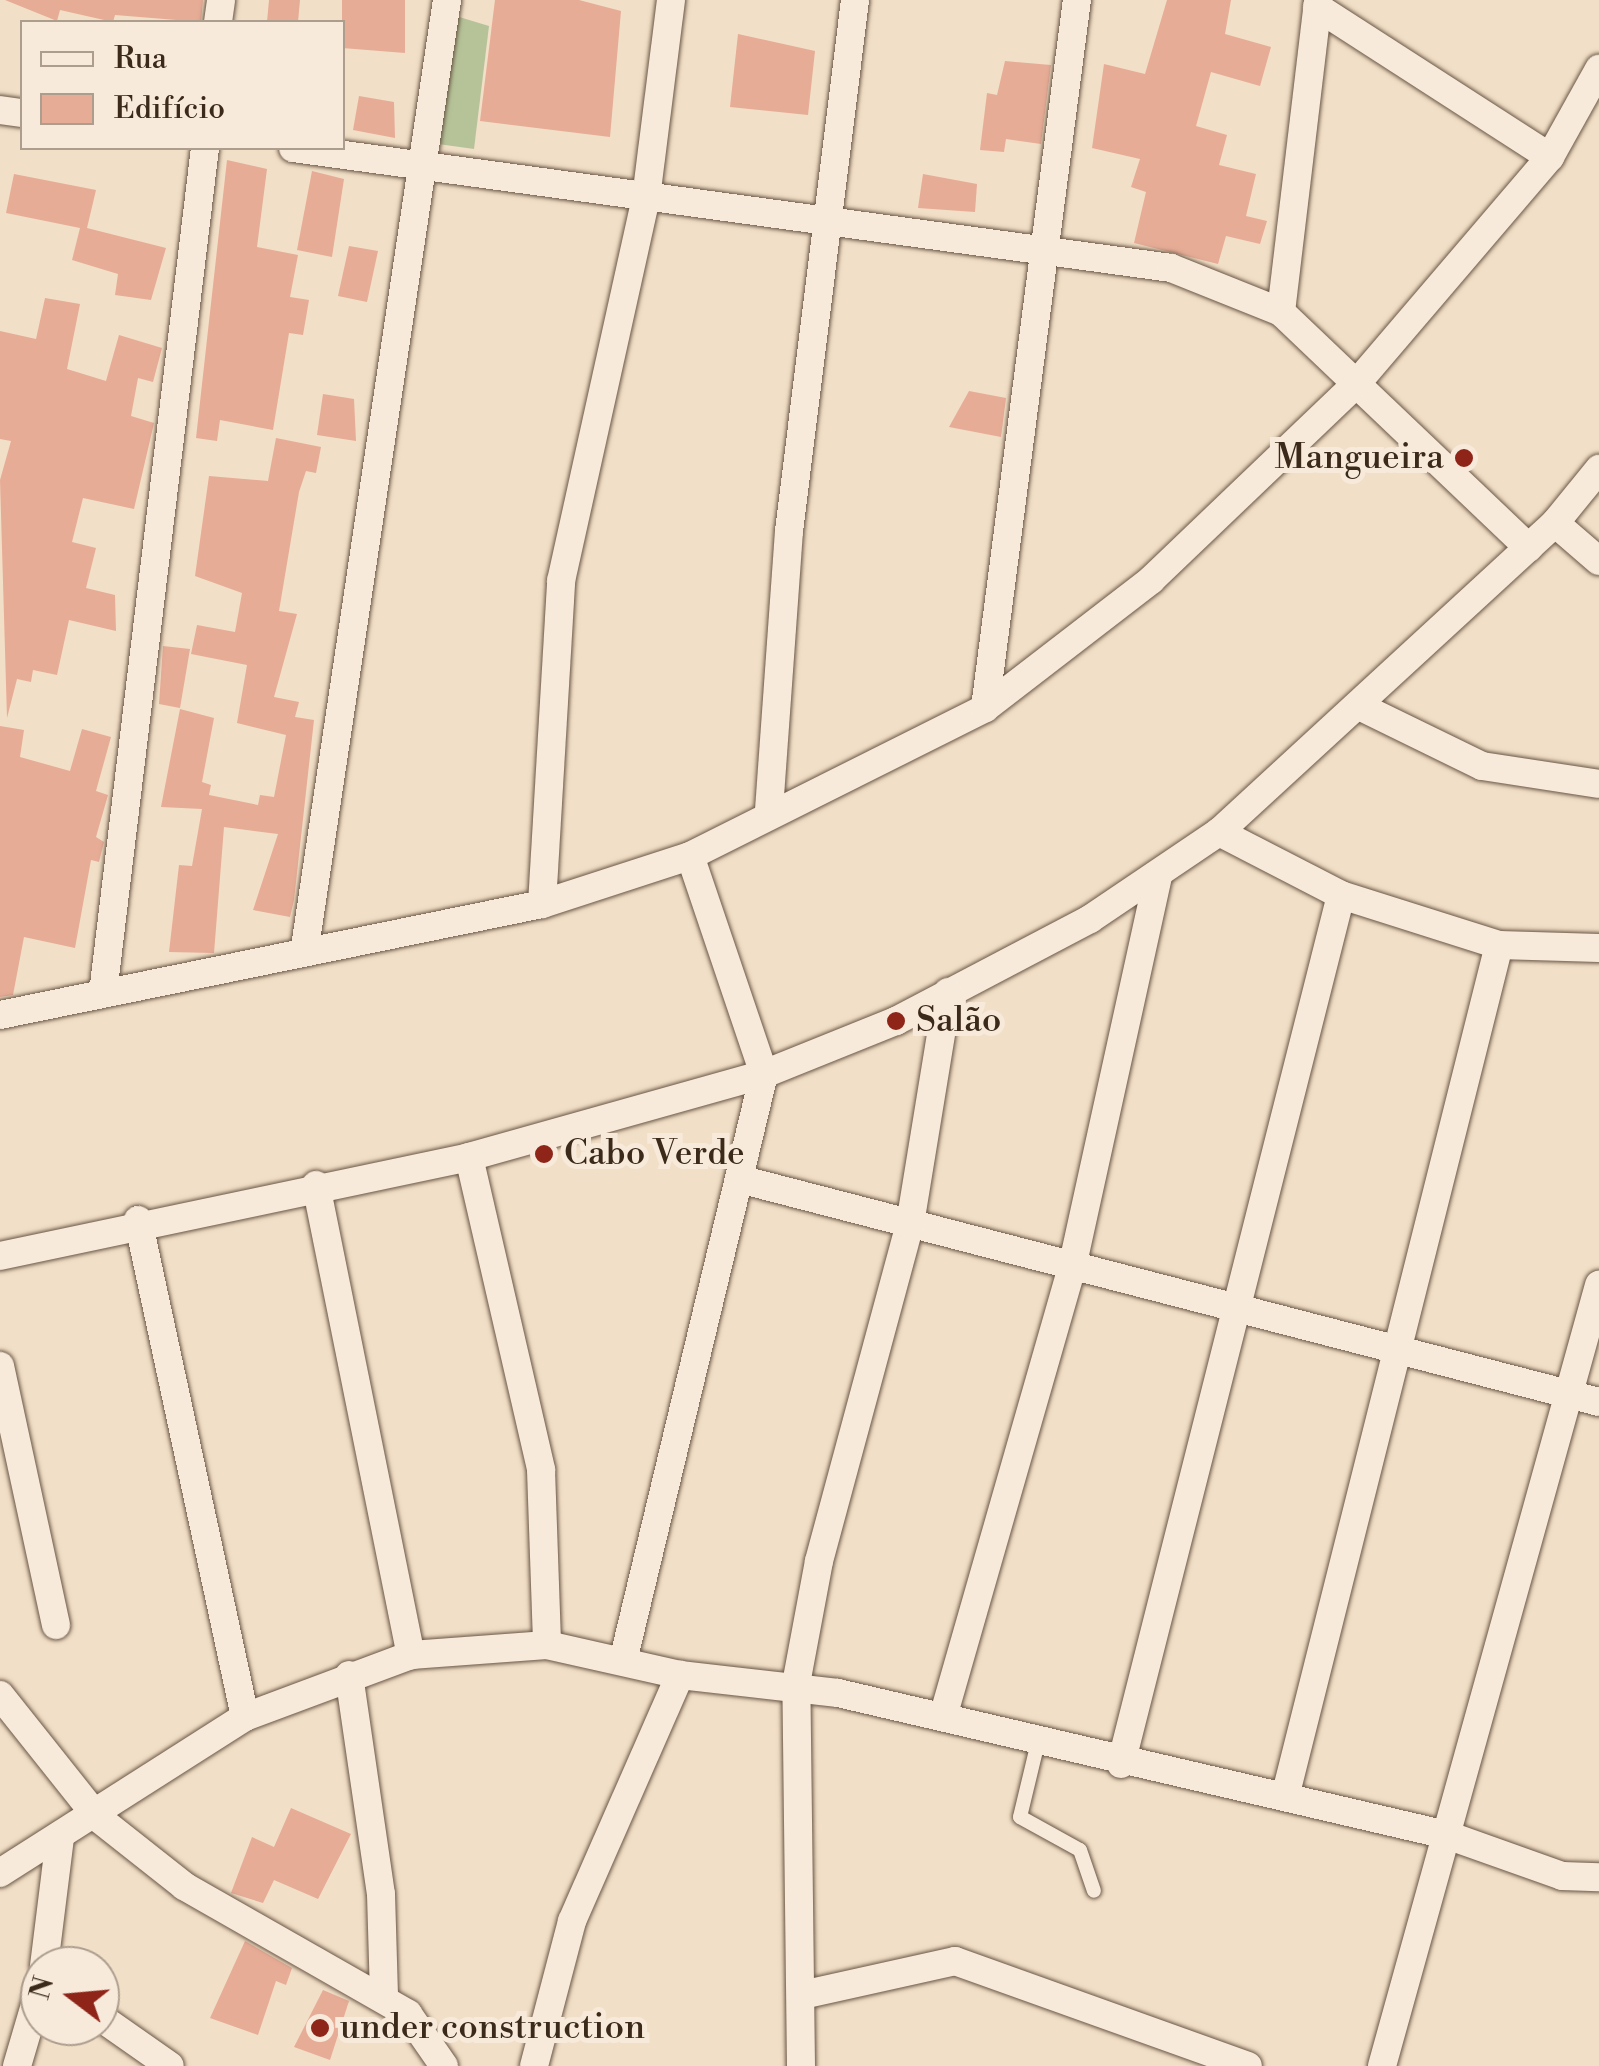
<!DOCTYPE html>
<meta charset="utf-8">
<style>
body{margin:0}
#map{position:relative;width:1599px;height:2066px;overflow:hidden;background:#f2dfc7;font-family:"Libre Bodoni",serif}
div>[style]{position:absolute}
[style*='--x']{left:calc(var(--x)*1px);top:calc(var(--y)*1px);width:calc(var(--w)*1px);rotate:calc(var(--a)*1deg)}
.green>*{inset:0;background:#b6c399}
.building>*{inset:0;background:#e7ac96}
.roads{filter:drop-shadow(0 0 2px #695644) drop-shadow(0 0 2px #695644)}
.lane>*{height:14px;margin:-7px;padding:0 7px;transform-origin:7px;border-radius:7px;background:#f7eadb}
.street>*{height:28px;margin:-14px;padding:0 14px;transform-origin:14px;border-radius:14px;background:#f7eadb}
.dots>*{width:28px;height:28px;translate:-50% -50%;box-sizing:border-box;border:5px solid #f7eadb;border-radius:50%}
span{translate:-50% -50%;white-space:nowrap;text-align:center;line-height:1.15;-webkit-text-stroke:10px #f7eadb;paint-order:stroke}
.poi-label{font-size:35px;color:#3b2919}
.right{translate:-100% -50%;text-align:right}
.left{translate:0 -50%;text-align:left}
.legend{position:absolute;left:20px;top:20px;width:325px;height:130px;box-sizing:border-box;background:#f7eadb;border:2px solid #ac9d8d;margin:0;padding:12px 18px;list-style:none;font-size:30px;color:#3b2919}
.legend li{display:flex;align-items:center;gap:20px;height:50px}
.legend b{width:50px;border:2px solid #ac9d8d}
.north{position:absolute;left:20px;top:1946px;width:100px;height:100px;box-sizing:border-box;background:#f7eadb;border:2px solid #ac9d8d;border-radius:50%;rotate:286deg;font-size:28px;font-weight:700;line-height:40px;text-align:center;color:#3b2919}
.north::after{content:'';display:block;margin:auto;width:35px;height:45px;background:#8f2418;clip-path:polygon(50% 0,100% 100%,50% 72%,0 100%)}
</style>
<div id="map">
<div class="green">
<div style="clip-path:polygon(456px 16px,489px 26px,474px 149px,438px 144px)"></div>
</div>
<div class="building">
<div style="clip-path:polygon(5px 0,203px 0,201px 22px,115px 15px,113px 22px,60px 10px,57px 21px)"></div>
<div style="clip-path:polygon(269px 0,300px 0,298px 22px,267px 22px)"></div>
<div style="clip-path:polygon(342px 0,405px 0,405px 53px,342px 48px)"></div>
<div style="clip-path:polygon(495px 0,579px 0,621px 11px,610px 137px,480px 121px)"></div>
<div style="clip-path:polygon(1167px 0,1231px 0,1225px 34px,1271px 47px,1260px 86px,1211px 72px,1196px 126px,1227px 135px,1219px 165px,1256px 174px,1246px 216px,1267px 221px,1260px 244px,1226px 236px,1218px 264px,1134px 243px,1146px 192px,1131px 187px,1140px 159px,1092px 148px,1104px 64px,1145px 74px)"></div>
<div style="clip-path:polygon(738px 34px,815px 51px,808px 115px,730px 107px)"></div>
<div style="clip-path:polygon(1005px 61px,1051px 65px,1041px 144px,1006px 139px,1004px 152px,980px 150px,987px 93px,997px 95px)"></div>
<div style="clip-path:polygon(359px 96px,394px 102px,395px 138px,353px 130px)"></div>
<div style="clip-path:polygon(227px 160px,267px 169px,257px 247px,298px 255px,290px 297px,309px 300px,303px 335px,289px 333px,273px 430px,220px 420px,217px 441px,196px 438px)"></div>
<div style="clip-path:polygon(312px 171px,344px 179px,332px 257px,297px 250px)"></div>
<div style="clip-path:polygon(14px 174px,96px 190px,87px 228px,166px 248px,151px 300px,115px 295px,118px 274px,72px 260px,80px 228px,6px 213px)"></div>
<div style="clip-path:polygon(923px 174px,977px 184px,975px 212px,918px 208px)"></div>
<div style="clip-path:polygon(349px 246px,378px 251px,367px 302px,338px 296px)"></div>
<div style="clip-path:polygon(45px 298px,80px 304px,67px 369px,106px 381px,119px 335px,162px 348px,153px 382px,138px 378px,131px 416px,154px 423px,134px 509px,83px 498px,72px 542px,96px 548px,86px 588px,115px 595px,116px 631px,69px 620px,57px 675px,33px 670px,31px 682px,17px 679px,7px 718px,0 480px,11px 441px,0 439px,0 331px,36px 339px)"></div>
<div style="clip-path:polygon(969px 391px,1006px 398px,1001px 437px,949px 427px)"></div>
<div style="clip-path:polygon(323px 394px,354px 399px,356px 441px,317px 435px)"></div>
<div style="clip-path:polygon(276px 438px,321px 447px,316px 473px,306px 471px,299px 492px,279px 611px,297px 614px,274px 697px,299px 702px,295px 717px,314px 720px,294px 900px,290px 917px,253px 910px,278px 834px,224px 827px,214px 953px,169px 952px,179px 865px,192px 866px,202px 809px,161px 807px,180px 709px,214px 718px,202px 782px,211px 785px,209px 795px,258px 805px,260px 795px,274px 797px,286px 735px,237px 723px,247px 665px,191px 654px,197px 625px,235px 632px,242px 593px,195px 576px,209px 476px,268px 481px)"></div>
<div style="clip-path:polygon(163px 646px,190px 649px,180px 708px,159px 704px)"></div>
<div style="clip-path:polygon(0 726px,24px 730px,20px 757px,70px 771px,82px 729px,111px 737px,96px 791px,108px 795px,96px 837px,104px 842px,99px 862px,91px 860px,75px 948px,24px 937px,13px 995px,0 997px)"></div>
<div style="clip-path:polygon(291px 1808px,351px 1834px,318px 1899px,274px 1880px,263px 1903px,231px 1893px,252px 1837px,274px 1847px)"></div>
<div style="clip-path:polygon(245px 1941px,292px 1968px,286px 1985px,276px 1981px,258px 2035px,210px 2018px)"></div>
<div style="clip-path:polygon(323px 1990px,349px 2001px,330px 2060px,294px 2047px)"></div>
</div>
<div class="roads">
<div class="lane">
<div style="--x:1038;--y:1742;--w:77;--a:103.5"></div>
<div style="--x:1020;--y:1817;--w:68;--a:28.8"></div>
<div style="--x:1080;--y:1850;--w:43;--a:71.1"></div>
</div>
<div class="street">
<div style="--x:1317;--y:7;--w:277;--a:32.8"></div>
<div style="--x:218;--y:22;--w:22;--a:-82"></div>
<div style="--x:0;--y:110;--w:22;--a:8"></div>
<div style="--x:293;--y:148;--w:886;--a:7.78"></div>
<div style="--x:1171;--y:268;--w:118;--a:21.8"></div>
<div style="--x:1281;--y:312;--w:342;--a:43.6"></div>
<div style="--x:1281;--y:312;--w:314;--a:-83.2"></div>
<div style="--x:1555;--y:523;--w:58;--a:40.8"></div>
<div style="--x:1359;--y:706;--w:137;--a:26"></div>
<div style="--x:1482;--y:766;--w:118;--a:8.7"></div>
<div style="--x:985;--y:708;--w:714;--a:-82.6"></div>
<div style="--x:769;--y:810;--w:280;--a:-85.9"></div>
<div style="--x:789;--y:531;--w:535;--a:-82.91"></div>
<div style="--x:1219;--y:832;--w:137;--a:27.3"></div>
<div style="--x:1341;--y:895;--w:166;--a:17.6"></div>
<div style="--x:1499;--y:945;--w:100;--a:1.7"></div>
<div style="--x:542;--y:904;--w:324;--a:-86.6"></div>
<div style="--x:561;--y:581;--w:392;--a:-77.5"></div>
<div style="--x:646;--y:198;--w:200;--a:-82.8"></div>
<div style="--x:305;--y:947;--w:958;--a:-81.47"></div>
<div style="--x:103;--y:993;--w:851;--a:-83.12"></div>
<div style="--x:0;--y:1015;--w:553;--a:-11.57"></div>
<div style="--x:542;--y:904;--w:156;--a:-18"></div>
<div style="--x:690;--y:856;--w:330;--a:-26.6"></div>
<div style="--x:985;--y:708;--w:210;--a:-37.6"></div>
<div style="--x:1151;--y:580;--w:285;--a:-43.7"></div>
<div style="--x:1357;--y:383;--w:297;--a:-49.5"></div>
<div style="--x:1550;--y:157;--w:101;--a:-60.9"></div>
<div style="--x:469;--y:1157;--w:321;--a:77"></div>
<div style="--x:541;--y:1470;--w:175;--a:88"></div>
<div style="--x:743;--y:1180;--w:884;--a:14.54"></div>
<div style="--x:316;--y:1185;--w:480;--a:78.6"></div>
<div style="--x:138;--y:1220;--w:508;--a:77.85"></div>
<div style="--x:0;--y:1256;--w:479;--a:-11.9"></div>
<div style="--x:469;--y:1157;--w:306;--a:-15.7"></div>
<div style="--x:764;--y:1074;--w:142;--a:-21.9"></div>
<div style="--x:896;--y:1021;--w:219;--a:-27.7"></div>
<div style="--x:1090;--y:919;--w:156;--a:-34"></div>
<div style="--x:1219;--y:832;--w:456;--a:-42.6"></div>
<div style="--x:1555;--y:523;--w:70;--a:-50.8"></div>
<div style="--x:0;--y:1366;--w:265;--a:77.8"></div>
<div style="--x:624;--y:1657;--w:600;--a:-76.5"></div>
<div style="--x:764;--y:1074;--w:230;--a:-108.7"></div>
<div style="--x:349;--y:1675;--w:221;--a:81.7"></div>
<div style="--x:381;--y:1894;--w:103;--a:88.3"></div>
<div style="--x:0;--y:1695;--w:157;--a:51.5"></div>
<div style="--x:98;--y:1818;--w:110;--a:38.3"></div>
<div style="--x:184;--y:1886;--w:258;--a:29.7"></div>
<div style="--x:408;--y:2014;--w:63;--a:55.3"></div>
<div style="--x:943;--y:1717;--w:472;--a:-74"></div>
<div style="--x:1073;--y:1263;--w:396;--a:-77.6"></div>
<div style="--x:1121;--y:1764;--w:896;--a:-75.79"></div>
<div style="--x:1285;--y:1797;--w:878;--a:-75.9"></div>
<div style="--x:0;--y:1873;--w:290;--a:-32.5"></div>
<div style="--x:245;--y:1717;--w:177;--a:-20.5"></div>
<div style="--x:411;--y:1655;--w:136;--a:-4.2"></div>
<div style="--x:547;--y:1645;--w:136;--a:12.7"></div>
<div style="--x:680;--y:1675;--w:159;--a:6.5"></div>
<div style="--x:838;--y:1693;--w:625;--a:13.13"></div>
<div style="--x:1447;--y:1835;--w:122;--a:19.6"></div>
<div style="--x:1562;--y:1876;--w:37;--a:2"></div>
<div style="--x:44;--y:1966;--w:129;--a:-82.9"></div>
<div style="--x:802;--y:1995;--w:157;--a:-12.5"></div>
<div style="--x:955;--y:1961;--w:311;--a:19.7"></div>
<div style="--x:100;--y:2017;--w:85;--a:35"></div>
<div style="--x:17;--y:2066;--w:81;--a:-73.6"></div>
<div style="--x:534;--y:2066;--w:150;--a:-75.3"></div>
<div style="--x:572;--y:1921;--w:269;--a:-66.3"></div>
<div style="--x:801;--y:2066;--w:382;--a:-90.7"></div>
<div style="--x:796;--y:1684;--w:125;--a:-79.4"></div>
<div style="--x:819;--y:1561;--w:349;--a:-74.9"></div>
<div style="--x:910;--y:1224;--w:235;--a:-80.7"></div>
<div style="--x:1382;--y:2066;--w:811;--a:-74.47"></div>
</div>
</div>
<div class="dots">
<div style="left:1464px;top:458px;background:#8f2418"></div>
<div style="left:896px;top:1021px;background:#8f2418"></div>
<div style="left:544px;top:1154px;background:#8f2418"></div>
<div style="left:320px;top:2028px;background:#8f2418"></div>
</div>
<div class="poi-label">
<span class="right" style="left:1444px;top:458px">Mangueira</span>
<span class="left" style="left:916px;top:1021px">Salão</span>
<span class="left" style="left:564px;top:1154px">Cabo Verde</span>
<span class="left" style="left:340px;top:2028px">under construction</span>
</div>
<ul class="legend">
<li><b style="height:12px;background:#f7eadb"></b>Rua</li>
<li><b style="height:28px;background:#e7ac96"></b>Edifício</li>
</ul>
<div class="north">N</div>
</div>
